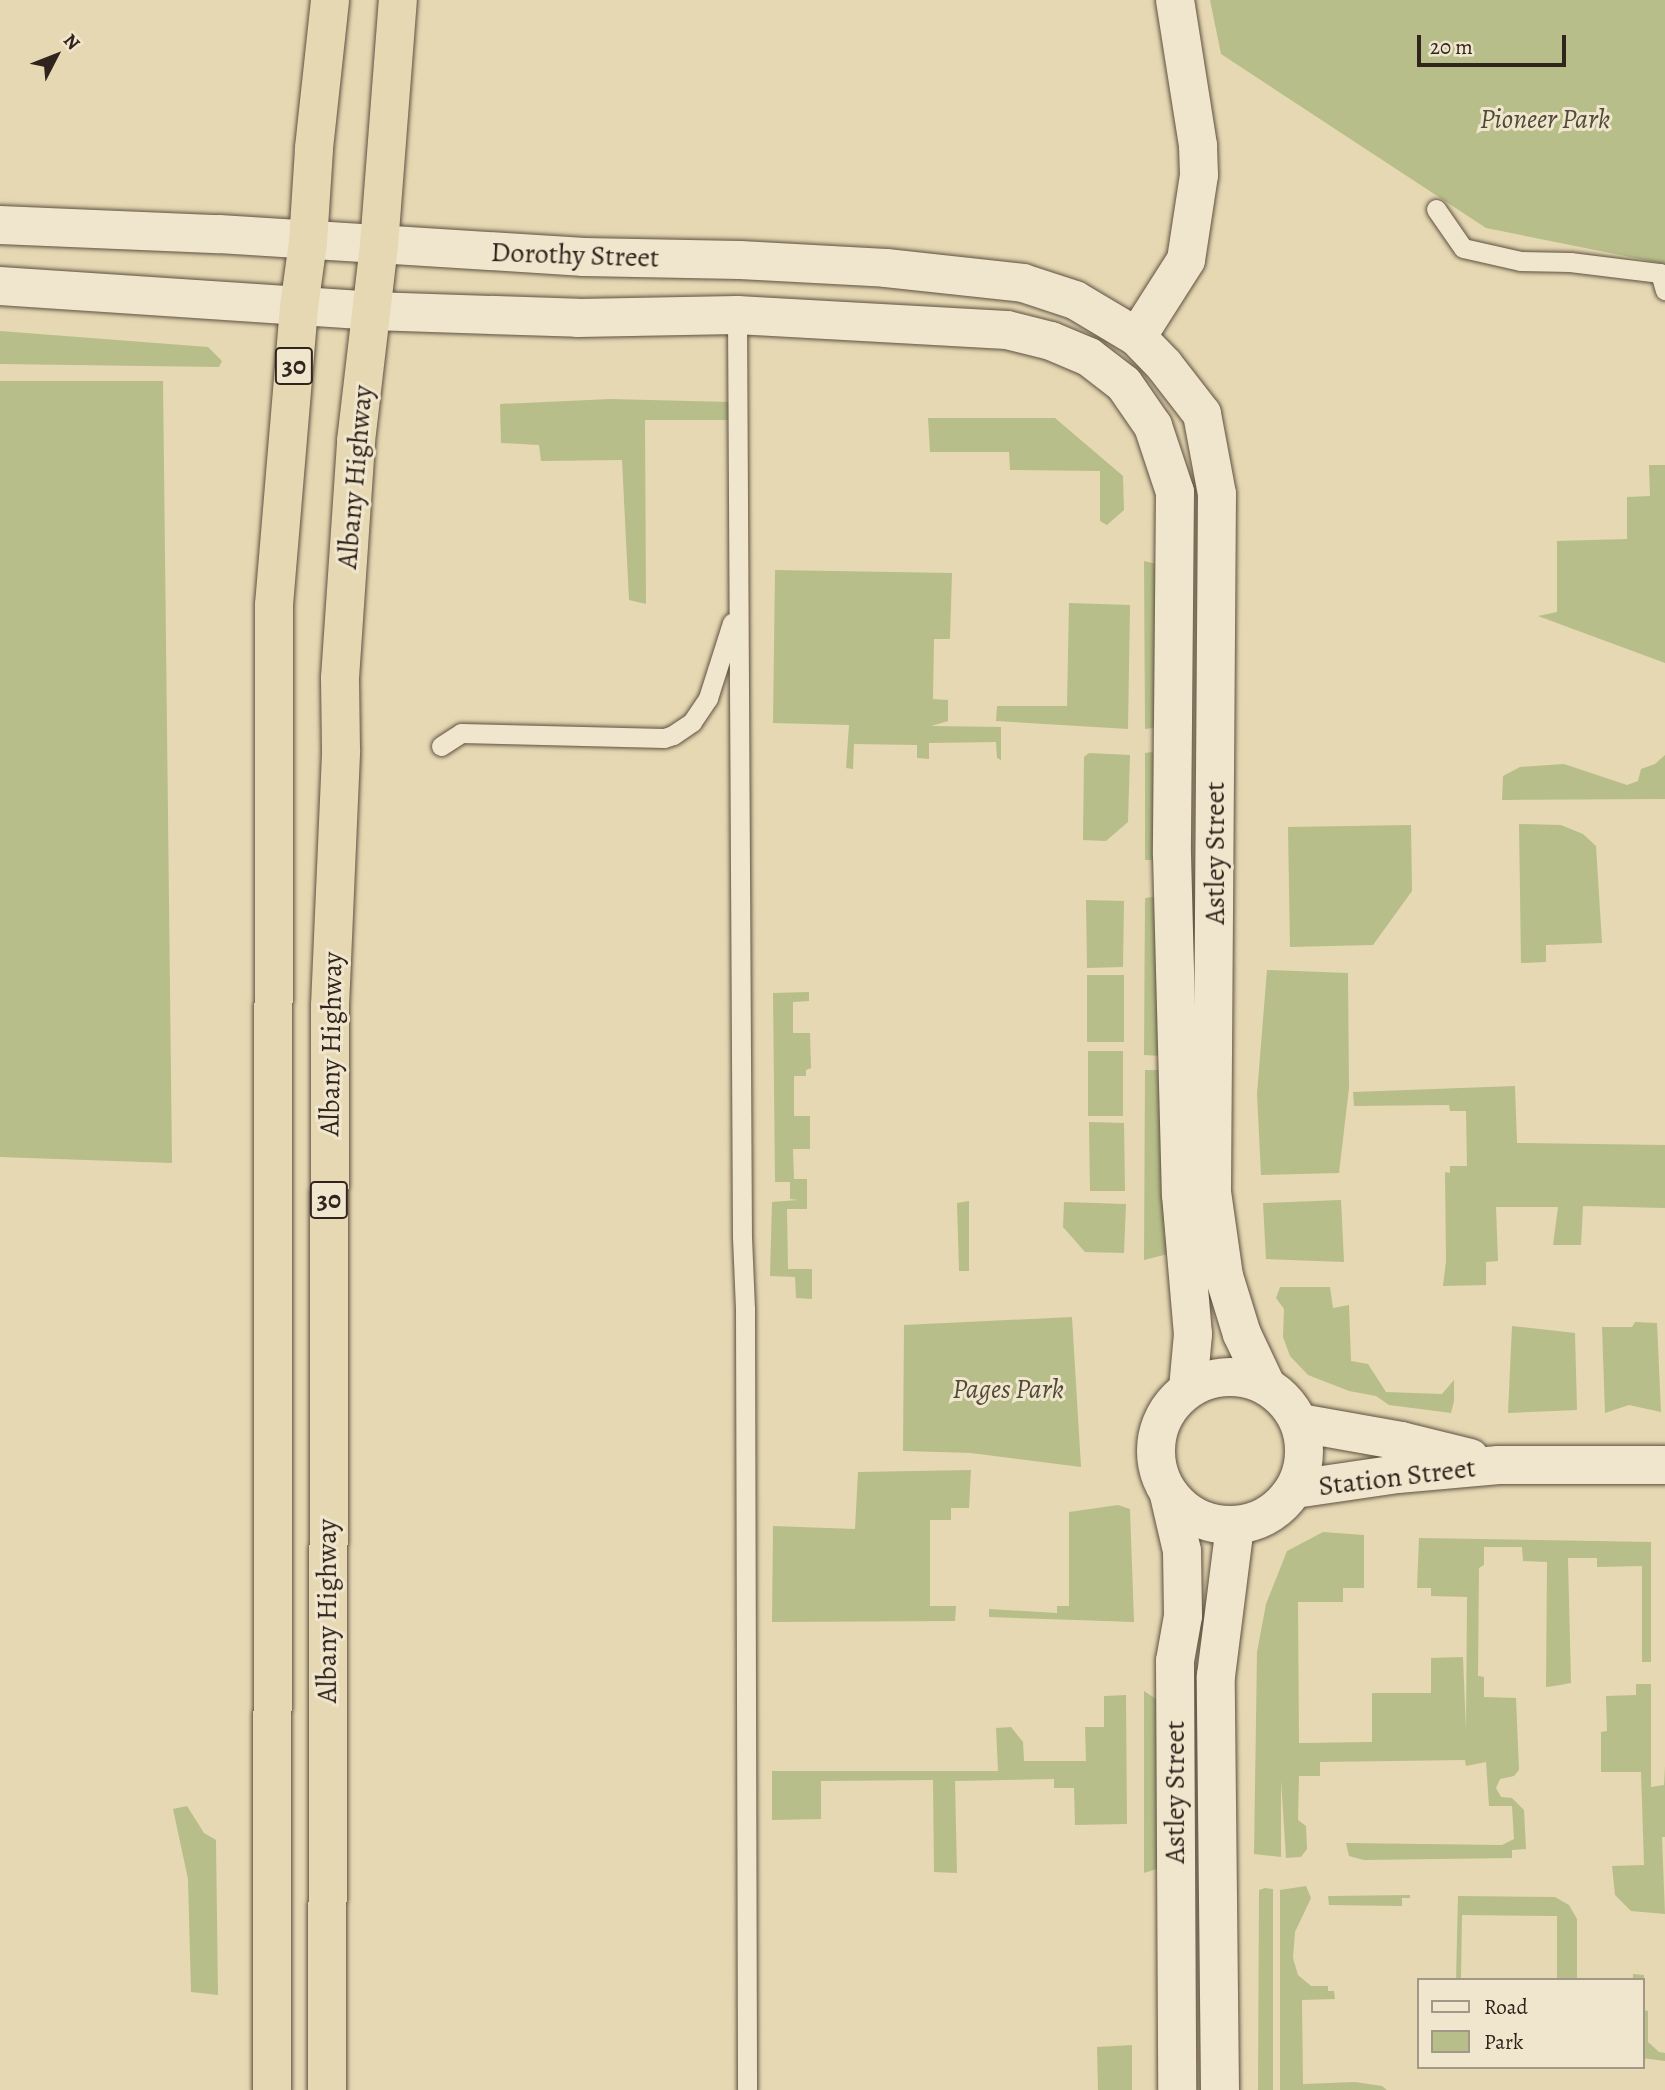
<!DOCTYPE html>
<style>
body{margin:0}
#map{position:relative;width:1665px;height:2090px;overflow:hidden;background:#e6d8b2;font-family:Alegreya,serif}
div>[style]{position:absolute}
[style*='--x']{left:calc(var(--x)*1px);top:calc(var(--y)*1px);width:calc(var(--w)*1px);rotate:calc(var(--a)*1deg)}
.green>*{inset:0;background:#b7be8a}
.roads{filter:drop-shadow(0 0 2px #5e5142) drop-shadow(0 0 2px #5e5142)}
.lane>*{height:19px;margin:-9.5px;padding:0 9.5px;transform-origin:9.5px;border-radius:9.5px;background:#efe6cd}
.street>*{height:38px;margin:-19px;padding:0 19px;transform-origin:19px;border-radius:19px;background:#efe6cd}
.street>.ring{margin:-19px;padding:0;box-sizing:content-box;background:none;border:38px solid #efe6cd;border-radius:50%}
.secondary>*{height:38px;margin:-19px;padding:0 19px;transform-origin:19px;border-radius:19px;background:#efe6cd}
.highway>*{height:38px;margin:-19px;padding:0 19px;transform-origin:19px;border-radius:19px;background:#e6d8b2}
span{translate:-50% -50%;white-space:nowrap;text-align:center;line-height:1.15;-webkit-text-stroke:6px #efe6cd;paint-order:stroke}
.shield-label span{padding:2px 5px;background:#efe6cd;border:2px solid;border-radius:5px;-webkit-text-stroke-width:0}
.shield-label{font-size:26px;color:#31241d;font-weight:700}
.park-label{font-size:28px;color:#524a38;font-style:italic}
.street-label{font-size:28px;color:#31241d}
.legend{position:absolute;left:1417px;top:1978px;width:228px;height:91px;box-sizing:border-box;background:#efe6cd;border:2px solid #a39887;margin:0;padding:9px 12px;list-style:none;font-size:21px;color:#31241d}
.legend li{display:flex;align-items:center;gap:14px;height:35px}
.legend b{width:35px;border:2px solid #a39887}
.north{position:absolute;left:21px;top:21px;width:70px;height:70px;-webkit-text-stroke:5px #efe6cd;paint-order:stroke;rotate:48deg;font-size:19px;font-weight:700;line-height:28px;text-align:center;color:#31241d}
.north::after{content:'';display:block;margin:auto;width:24px;height:32px;background:#31241d;clip-path:polygon(50% 0,100% 100%,50% 72%,0 100%)}
.scale{position:absolute;left:1417px;top:35px;width:149px;height:32px;box-sizing:border-box;border:4px solid #31241d;border-top:0;padding-left:9px;font-size:21px;line-height:24px;white-space:nowrap;color:#31241d;-webkit-text-stroke:5px #efe6cd;paint-order:stroke}
</style>
<div id="map">
<div class="green">
<div style="clip-path:polygon(1210px 0,1665px 0,1665px 264px,1486px 228px,1221px 54px)"></div>
<div style="clip-path:polygon(0 331px,208px 347px,222px 361px,219px 367px,0 364px)"></div>
<div style="clip-path:polygon(0 381px,163px 381px,172px 1163px,0 1157px)"></div>
<div style="clip-path:polygon(610px 399px,730px 402px,730px 420px,645px 420px,646px 604px,629px 600px,622px 460px,541px 461px,539px 445px,501px 443px,500px 404px)"></div>
<div style="clip-path:polygon(928px 418px,1055px 418px,1123px 476px,1124px 510px,1107px 525px,1100px 521px,1100px 471px,1010px 470px,1009px 452px,930px 452px)"></div>
<div style="clip-path:polygon(1649px 465px,1665px 465px,1665px 663px,1538px 616px,1557px 612px,1557px 541px,1627px 539px,1627px 497px,1650px 496px)"></div>
<div style="clip-path:polygon(1144px 561px,1165px 566px,1164px 716px,1153px 728px,1145px 729px)"></div>
<div style="clip-path:polygon(775px 570px,952px 573px,950px 639px,934px 639px,933px 699px,948px 700px,948px 721px,931px 726px,1001px 727px,1001px 760px,997px 758px,996px 742px,929px 743px,929px 759px,917px 758px,917px 745px,854px 744px,853px 769px,846px 768px,849px 725px,773px 723px)"></div>
<div style="clip-path:polygon(1069px 603px,1130px 605px,1128px 729px,996px 721px,997px 706px,1067px 706px)"></div>
<div style="clip-path:polygon(1152px 752px,1166px 769px,1157px 860px,1145px 860px,1145px 753px)"></div>
<div style="clip-path:polygon(1089px 753px,1130px 755px,1128px 822px,1106px 841px,1083px 840px,1084px 757px)"></div>
<div style="clip-path:polygon(1665px 755px,1665px 799px,1502px 800px,1503px 776px,1520px 767px,1564px 764px,1627px 785px,1638px 781px,1641px 769px,1655px 764px)"></div>
<div style="clip-path:polygon(1519px 824px,1561px 825px,1583px 834px,1596px 846px,1602px 943px,1546px 945px,1546px 962px,1521px 963px)"></div>
<div style="clip-path:polygon(1411px 825px,1412px 891px,1373px 945px,1290px 947px,1288px 827px)"></div>
<div style="clip-path:polygon(1161px 896px,1161px 1056px,1144px 1055px,1145px 898px)"></div>
<div style="clip-path:polygon(1086px 900px,1124px 901px,1123px 967px,1087px 968px)"></div>
<div style="clip-path:polygon(1267px 970px,1348px 973px,1349px 1088px,1339px 1173px,1261px 1175px,1257px 1094px)"></div>
<div style="clip-path:polygon(1087px 975px,1124px 975px,1124px 1042px,1087px 1042px)"></div>
<div style="clip-path:polygon(809px 992px,809px 1001px,793px 1002px,793px 1033px,810px 1033px,811px 1068px,806px 1070px,806px 1076px,794px 1076px,794px 1116px,810px 1116px,810px 1149px,793px 1149px,794px 1179px,807px 1179px,807px 1209px,787px 1209px,788px 1269px,812px 1269px,812px 1299px,796px 1298px,795px 1277px,770px 1276px,772px 1202px,798px 1200px,790px 1199px,790px 1182px,775px 1182px,773px 993px)"></div>
<div style="clip-path:polygon(1088px 1051px,1123px 1051px,1123px 1116px,1088px 1116px)"></div>
<div style="clip-path:polygon(1145px 1070px,1160px 1070px,1169px 1224px,1164px 1232px,1168px 1254px,1144px 1260px)"></div>
<div style="clip-path:polygon(1515px 1086px,1517px 1143px,1665px 1145px,1665px 1208px,1583px 1206px,1581px 1245px,1553px 1245px,1558px 1207px,1496px 1207px,1498px 1261px,1486px 1262px,1486px 1285px,1443px 1286px,1446px 1261px,1445px 1172px,1450px 1173px,1450px 1166px,1467px 1166px,1466px 1111px,1450px 1111px,1449px 1105px,1354px 1106px,1353px 1092px)"></div>
<div style="clip-path:polygon(1089px 1122px,1124px 1123px,1125px 1191px,1090px 1191px)"></div>
<div style="clip-path:polygon(1341px 1200px,1344px 1262px,1266px 1259px,1263px 1203px)"></div>
<div style="clip-path:polygon(969px 1201px,969px 1271px,959px 1271px,957px 1203px)"></div>
<div style="clip-path:polygon(1064px 1202px,1126px 1204px,1124px 1253px,1085px 1252px,1063px 1227px)"></div>
<div style="clip-path:polygon(1280px 1287px,1330px 1287px,1333px 1308px,1349px 1305px,1351px 1361px,1368px 1364px,1386px 1392px,1442px 1394px,1454px 1380px,1454px 1401px,1451px 1413px,1389px 1405px,1376px 1396px,1349px 1391px,1308px 1375px,1290px 1356px,1283px 1337px,1284px 1309px,1276px 1298px)"></div>
<div style="clip-path:polygon(1072px 1317px,1081px 1467px,971px 1453px,903px 1451px,904px 1325px)"></div>
<div style="clip-path:polygon(1635px 1322px,1657px 1323px,1661px 1412px,1629px 1405px,1605px 1413px,1602px 1327px,1632px 1327px)"></div>
<div style="clip-path:polygon(1512px 1326px,1575px 1333px,1577px 1410px,1508px 1413px)"></div>
<div style="clip-path:polygon(971px 1470px,969px 1508px,951px 1508px,951px 1520px,930px 1520px,930px 1606px,956px 1606px,955px 1621px,772px 1622px,773px 1526px,855px 1529px,858px 1472px)"></div>
<div style="clip-path:polygon(1118px 1505px,1130px 1509px,1134px 1622px,989px 1617px,989px 1609px,1057px 1613px,1057px 1606px,1069px 1606px,1069px 1512px)"></div>
<div style="clip-path:polygon(1323px 1532px,1364px 1535px,1364px 1588px,1343px 1588px,1343px 1602px,1298px 1602px,1299px 1743px,1372px 1742px,1372px 1693px,1431px 1693px,1431px 1658px,1463px 1657px,1466px 1731px,1467px 1597px,1431px 1596px,1431px 1588px,1417px 1588px,1419px 1538px,1651px 1542px,1651px 1662px,1642px 1662px,1642px 1566px,1597px 1567px,1597px 1558px,1568px 1558px,1571px 1683px,1554px 1686px,1546px 1687px,1547px 1562px,1523px 1561px,1522px 1547px,1484px 1547px,1484px 1565px,1479px 1568px,1478px 1676px,1484px 1677px,1484px 1697px,1516px 1698px,1519px 1770px,1514px 1776px,1500px 1779px,1496px 1788px,1501px 1797px,1512px 1798px,1524px 1810px,1526px 1849px,1512px 1850px,1512px 1858px,1364px 1860px,1349px 1856px,1346px 1843px,1502px 1845px,1514px 1839px,1512px 1806px,1489px 1806px,1486px 1762px,1466px 1766px,1465px 1760px,1320px 1762px,1320px 1776px,1299px 1776px,1298px 1820px,1306px 1826px,1307px 1849px,1301px 1857px,1286px 1858px,1281px 1780px,1281px 1857px,1254px 1854px,1257px 1652px,1266px 1604px,1287px 1551px)"></div>
<div style="clip-path:polygon(1636px 1684px,1651px 1684px,1651px 1787px,1664px 1785px,1665px 1766px,1665px 1837px,1662px 1837px,1665px 1914px,1631px 1911px,1615px 1895px,1612px 1866px,1644px 1865px,1641px 1772px,1601px 1772px,1601px 1732px,1607px 1731px,1606px 1696px,1636px 1695px)"></div>
<div style="clip-path:polygon(1144px 1691px,1162px 1703px,1163px 1867px,1144px 1873px)"></div>
<div style="clip-path:polygon(1126px 1695px,1127px 1824px,1075px 1825px,1074px 1788px,1054px 1788px,1054px 1779px,955px 1781px,957px 1873px,934px 1872px,933px 1780px,821px 1781px,821px 1819px,772px 1820px,772px 1771px,998px 1771px,996px 1728px,1011px 1727px,1023px 1742px,1024px 1761px,1086px 1761px,1085px 1727px,1104px 1727px,1104px 1696px)"></div>
<div style="clip-path:polygon(187px 1806px,204px 1833px,216px 1840px,218px 1995px,191px 1992px,188px 1879px,173px 1809px)"></div>
<div style="clip-path:polygon(1306px 1886px,1311px 1898px,1295px 1932px,1293px 1958px,1298px 1975px,1311px 1986px,1328px 1986px,1328px 1991px,1334px 1991px,1335px 1999px,1302px 2000px,1303px 2084px,1355px 2082px,1382px 2086px,1387px 2090px,1280px 2090px,1280px 1890px)"></div>
<div style="clip-path:polygon(1265px 1888px,1273px 1889px,1273px 2090px,1258px 2090px,1259px 1890px)"></div>
<div style="clip-path:polygon(1410px 1895px,1410px 1898px,1402px 1898px,1402px 1906px,1329px 1905px,1328px 1896px)"></div>
<div style="clip-path:polygon(1458px 1896px,1555px 1897px,1569px 1905px,1577px 1919px,1577px 1980px,1557px 1980px,1557px 1916px,1462px 1915px,1461px 1980px,1456px 1980px)"></div>
<div style="clip-path:polygon(1633px 1974px,1644px 1975px,1644px 2010px,1648px 2011px,1648px 2042px,1659px 2052px,1665px 2053px,1665px 2061px,1642px 2058px,1642px 1980px,1633px 1980px)"></div>
<div style="clip-path:polygon(1132px 2045px,1132px 2090px,1098px 2090px,1097px 2047px)"></div>
</div>
<div class="roads">
<div class="lane">
<div style="--x:1436;--y:209;--w:47;--a:55.3"></div>
<div style="--x:1463;--y:248;--w:58;--a:12.8"></div>
<div style="--x:1520;--y:261;--w:50;--a:1.1"></div>
<div style="--x:1570;--y:262;--w:91;--a:7"></div>
<div style="--x:1660;--y:273;--w:18;--a:74"></div>
<div style="--x:737;--y:315;--w:922;--a:89.69"></div>
<div style="--x:742;--y:1237;--w:72;--a:87.6"></div>
<div style="--x:745;--y:1309;--w:781;--a:89.85"></div>
<div style="--x:441;--y:746;--w:24;--a:-33"></div>
<div style="--x:461;--y:733;--w:203;--a:1.4"></div>
<div style="--x:664;--y:738;--w:9;--a:-18"></div>
<div style="--x:673;--y:735;--w:23;--a:-34"></div>
<div style="--x:692;--y:722;--w:29;--a:-56"></div>
<div style="--x:708;--y:698;--w:79;--a:-72.3"></div>
</div>
<div class="street">
<div style="--x:1175;--y:0;--w:148;--a:81"></div>
<div style="--x:1198;--y:146;--w:29;--a:88"></div>
<div style="--x:1199;--y:175;--w:86;--a:98.7"></div>
<div style="--x:1186;--y:260;--w:91;--a:122.5"></div>
<div style="--x:1137;--y:337;--w:39;--a:46"></div>
<div style="--x:1164;--y:365;--w:62;--a:52.2"></div>
<div style="--x:1202;--y:414;--w:81;--a:79.4"></div>
<div style="--x:1217;--y:494;--w:698;--a:90.41"></div>
<div style="--x:1212;--y:1192;--w:85;--a:81.9"></div>
<div style="--x:1224;--y:1276;--w:61;--a:72.8"></div>
<div style="--x:1242;--y:1334;--w:56;--a:64.8"></div>
<div style="--x:1124;--y:384;--w:51;--a:55.4"></div>
<div style="--x:1153;--y:426;--w:70;--a:71.6"></div>
<div style="--x:1175;--y:492;--w:363;--a:90.5"></div>
<div style="--x:1172;--y:855;--w:340;--a:88.5"></div>
<div style="--x:1181;--y:1195;--w:140;--a:85.1"></div>
<div style="--x:1193;--y:1334;--w:55;--a:95.2"></div>
<div class="ring" style="left:1156px;top:1377px;width:110px;height:110px"></div>
<div style="--x:1300;--y:1423;--w:103;--a:10.1"></div>
<div style="--x:1401;--y:1441;--w:71;--a:13.8"></div>
<div style="--x:1295;--y:1489;--w:104;--a:-8.3"></div>
<div style="--x:1398;--y:1474;--w:101;--a:-5.1"></div>
<div style="--x:1499;--y:1465;--w:166;--a:0"></div>
<div style="--x:1169;--y:1495;--w:57;--a:76.9"></div>
<div style="--x:1182;--y:1551;--w:65;--a:89.1"></div>
<div style="--x:1183;--y:1616;--w:46;--a:100.1"></div>
<div style="--x:1175;--y:1661;--w:429;--a:89.7"></div>
<div style="--x:1220;--y:2090;--w:414;--a:-90.6"></div>
<div style="--x:1216;--y:1676;--w:151;--a:-82.8"></div>
</div>
<div class="secondary">
<div style="--x:0;--y:225;--w:219;--a:2.4"></div>
<div style="--x:219;--y:234;--w:366;--a:3.6"></div>
<div style="--x:584;--y:257;--w:156;--a:1.1"></div>
<div style="--x:740;--y:260;--w:146;--a:3.1"></div>
<div style="--x:886;--y:268;--w:138;--a:6.2"></div>
<div style="--x:1023;--y:283;--w:55;--a:18.1"></div>
<div style="--x:1075;--y:300;--w:72;--a:30.8"></div>
<div style="--x:0;--y:286;--w:373;--a:3.8"></div>
<div style="--x:372;--y:311;--w:206;--a:1.9"></div>
<div style="--x:578;--y:318;--w:159;--a:-1.1"></div>
<div style="--x:737;--y:315;--w:270;--a:3.2"></div>
<div style="--x:1007;--y:330;--w:45;--a:14"></div>
<div style="--x:1051;--y:341;--w:41;--a:22.8"></div>
<div style="--x:1089;--y:357;--w:44;--a:37.6"></div>
</div>
<div class="highway">
<div style="--x:272;--y:2090;--w:1485;--a:-89.92"></div>
<div style="--x:274;--y:605;--w:299;--a:-85.2"></div>
<div style="--x:299;--y:307;--w:66;--a:-82.1"></div>
<div style="--x:308;--y:242;--w:94;--a:-86.3"></div>
<div style="--x:314;--y:148;--w:149;--a:-83.8"></div>
<div style="--x:327;--y:2090;--w:1084;--a:-89.84"></div>
<div style="--x:330;--y:1006;--w:256;--a:-87.5"></div>
<div style="--x:341;--y:750;--w:72;--a:-90.8"></div>
<div style="--x:340;--y:678;--w:238;--a:-86.1"></div>
<div style="--x:356;--y:441;--w:197;--a:-83.3"></div>
<div style="--x:379;--y:245;--w:246;--a:-85.6"></div>
</div>
</div>
<div class="shield-label">
<span style="left:294px;top:366px">30</span>
<span style="left:329px;top:1200px">30</span>
</div>
<div class="park-label">
<span style="left:1545px;top:119px">Pioneer Park</span>
<span style="left:1008px;top:1389px">Pages Park</span>
</div>
<div class="street-label">
<span style="left:575px;top:255px;rotate:2deg">Dorothy Street</span>
<span style="left:355px;top:477px;rotate:-85deg">Albany Highway</span>
<span style="left:1215px;top:853px;rotate:-90deg">Astley Street</span>
<span style="left:331px;top:1044px;rotate:-89deg">Albany Highway</span>
<span style="left:1397px;top:1477px;rotate:-7deg">Station Street</span>
<span style="left:327px;top:1611px;rotate:-90deg">Albany Highway</span>
<span style="left:1175px;top:1792px;rotate:-90deg">Astley Street</span>
</div>
<ul class="legend">
<li><b style="height:9px;background:#efe6cd"></b>Road</li>
<li><b style="height:19px;background:#b7be8a"></b>Park</li>
</ul>
<div class="north">N</div>
<div class="scale">20 m</div>
</div>
